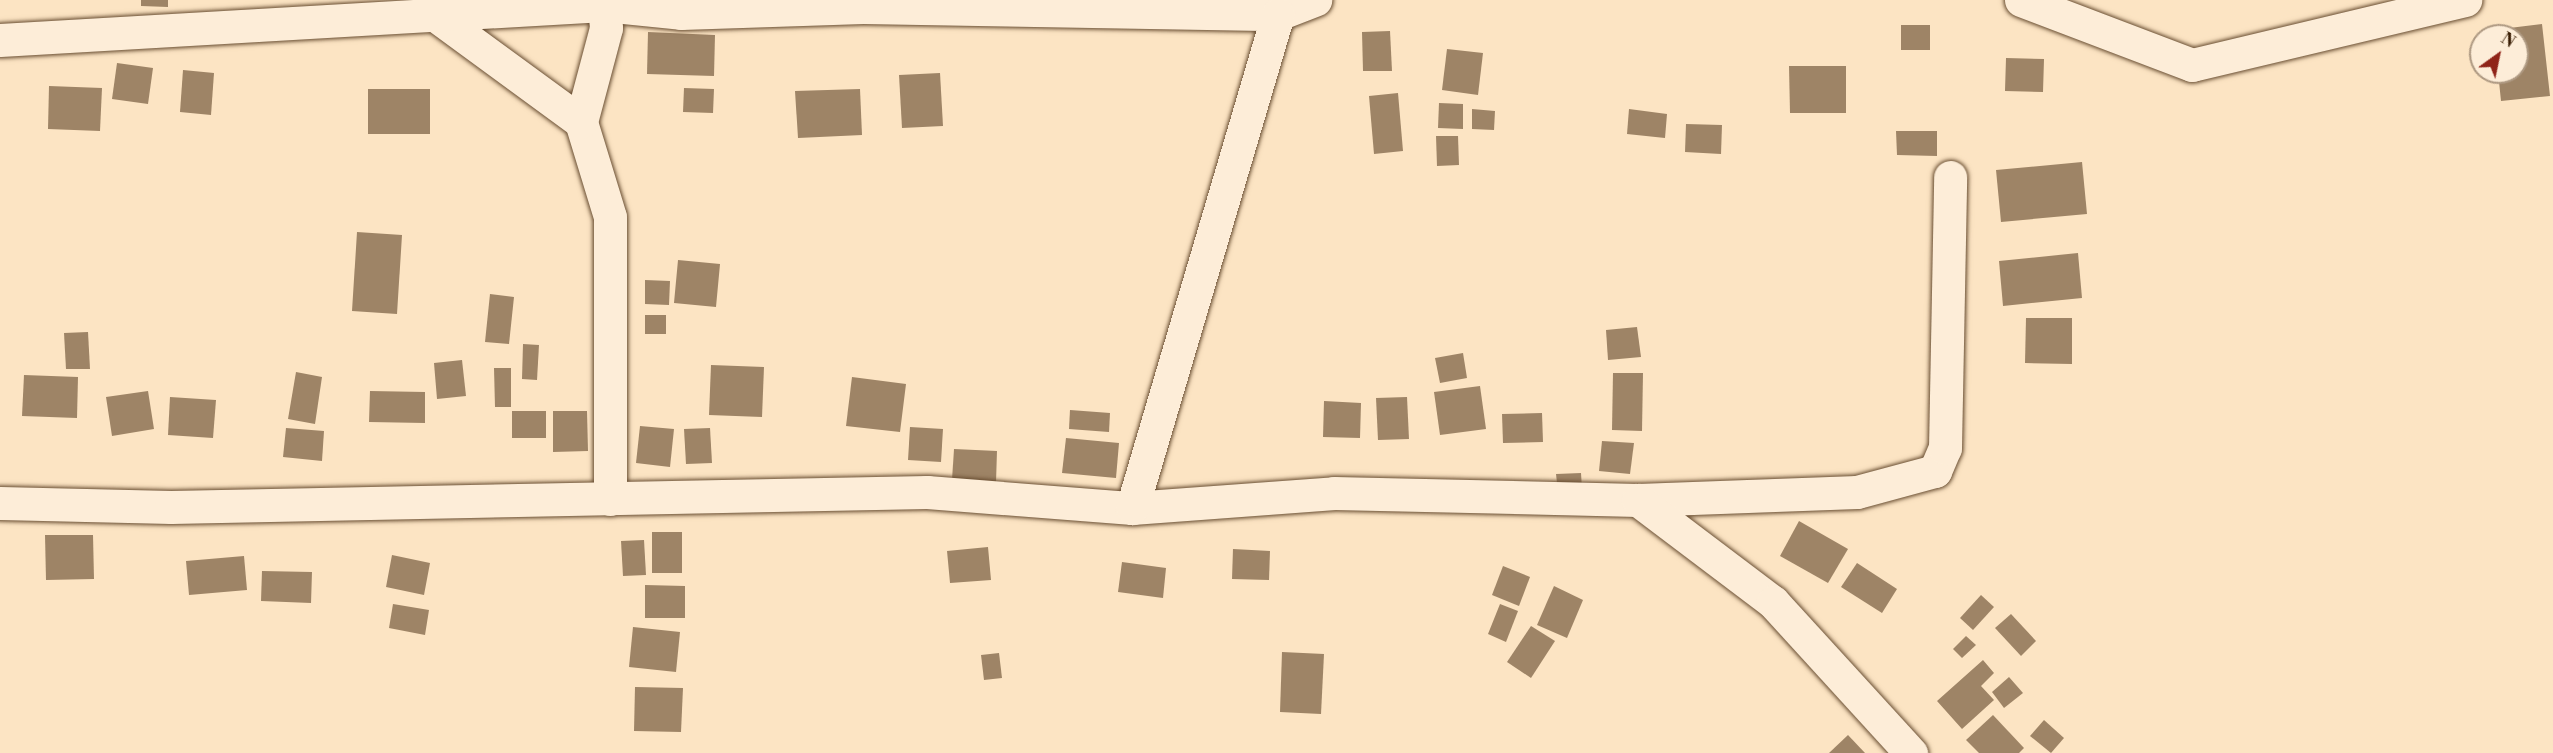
<!DOCTYPE html>
<style>
body{margin:0}
#map{position:relative;width:2553px;height:753px;overflow:hidden;background:#fce4c3;font-family:"Libre Bodoni",serif}
div>[style]{position:absolute}
[style*='--x']{left:calc(var(--x)*1px);top:calc(var(--y)*1px);width:calc(var(--w)*1px);rotate:calc(var(--a)*1deg)}
.building>*{inset:0;background:#9e8466}
.roads{filter:drop-shadow(0 0 2px #694e32) drop-shadow(0 0 2px #694e32)}
.minor>*{height:33px;margin:-16.5px;padding:0 16.5px;transform-origin:16.5px;border-radius:16.5px;background:#fdedd8}
span{translate:-50% -50%;white-space:nowrap;text-align:center;line-height:1.15;-webkit-text-stroke:5px #fdedd8;paint-order:stroke}
.north{position:absolute;left:2469px;top:24px;width:60px;height:60px;box-sizing:border-box;background:#fdedd8;border:2px solid #ae9982;border-radius:50%;rotate:33deg;font-size:16px;font-weight:700;line-height:24px;text-align:center;color:#381c02}
.north::after{content:'';display:block;margin:auto;width:21px;height:27px;background:#8f2418;clip-path:polygon(50% 0,100% 100%,50% 72%,0 100%)}
</style>
<div id="map">
<div class="building">
<div style="clip-path:polygon(141px 0,168px 0,168px 7px,141px 6px)"></div>
<div style="clip-path:polygon(2542px 24px,2550px 96px,2501px 101px,2498px 72px,2517px 72px,2517px 36px,2494px 36px,2493px 30px)"></div>
<div style="clip-path:polygon(1901px 25px,1930px 25px,1930px 50px,1901px 50px)"></div>
<div style="clip-path:polygon(1390px 31px,1392px 71px,1363px 71px,1362px 32px)"></div>
<div style="clip-path:polygon(648px 32px,715px 35px,714px 76px,647px 74px)"></div>
<div style="clip-path:polygon(1447px 49px,1483px 53px,1478px 95px,1442px 90px)"></div>
<div style="clip-path:polygon(2006px 58px,2044px 59px,2043px 92px,2005px 91px)"></div>
<div style="clip-path:polygon(117px 63px,153px 68px,148px 104px,112px 99px)"></div>
<div style="clip-path:polygon(1789px 66px,1846px 66px,1846px 113px,1790px 113px)"></div>
<div style="clip-path:polygon(183px 70px,214px 73px,211px 115px,180px 112px)"></div>
<div style="clip-path:polygon(940px 73px,943px 126px,902px 128px,899px 75px)"></div>
<div style="clip-path:polygon(49px 86px,102px 88px,100px 131px,48px 129px)"></div>
<div style="clip-path:polygon(684px 88px,714px 89px,713px 113px,683px 112px)"></div>
<div style="clip-path:polygon(368px 89px,430px 89px,430px 134px,368px 134px)"></div>
<div style="clip-path:polygon(860px 89px,862px 135px,798px 138px,795px 91px)"></div>
<div style="clip-path:polygon(1398px 93px,1403px 151px,1374px 154px,1369px 96px)"></div>
<div style="clip-path:polygon(1439px 103px,1463px 104px,1463px 129px,1438px 128px)"></div>
<div style="clip-path:polygon(1472px 109px,1495px 111px,1494px 130px,1472px 129px)"></div>
<div style="clip-path:polygon(1629px 109px,1667px 114px,1665px 138px,1627px 134px)"></div>
<div style="clip-path:polygon(1686px 124px,1722px 125px,1721px 154px,1685px 152px)"></div>
<div style="clip-path:polygon(1896px 131px,1937px 131px,1937px 156px,1897px 155px)"></div>
<div style="clip-path:polygon(1436px 136px,1458px 136px,1459px 165px,1437px 166px)"></div>
<div style="clip-path:polygon(2082px 162px,2087px 214px,2001px 222px,1996px 170px)"></div>
<div style="clip-path:polygon(357px 232px,402px 235px,397px 314px,352px 311px)"></div>
<div style="clip-path:polygon(2078px 253px,2082px 298px,2003px 306px,1999px 261px)"></div>
<div style="clip-path:polygon(678px 260px,720px 264px,716px 307px,674px 303px)"></div>
<div style="clip-path:polygon(645px 280px,670px 281px,669px 305px,645px 304px)"></div>
<div style="clip-path:polygon(490px 294px,514px 297px,509px 344px,485px 342px)"></div>
<div style="clip-path:polygon(645px 315px,666px 315px,666px 334px,645px 334px)"></div>
<div style="clip-path:polygon(2026px 318px,2072px 318px,2072px 364px,2025px 363px)"></div>
<div style="clip-path:polygon(1637px 327px,1641px 357px,1608px 360px,1606px 330px)"></div>
<div style="clip-path:polygon(88px 332px,90px 369px,66px 369px,64px 333px)"></div>
<div style="clip-path:polygon(523px 344px,539px 345px,537px 380px,522px 379px)"></div>
<div style="clip-path:polygon(1463px 353px,1467px 378px,1440px 383px,1435px 358px)"></div>
<div style="clip-path:polygon(462px 360px,466px 396px,437px 399px,434px 363px)"></div>
<div style="clip-path:polygon(711px 365px,764px 367px,762px 417px,709px 415px)"></div>
<div style="clip-path:polygon(494px 368px,511px 368px,511px 407px,495px 407px)"></div>
<div style="clip-path:polygon(296px 372px,322px 377px,315px 424px,288px 419px)"></div>
<div style="clip-path:polygon(1613px 373px,1643px 373px,1642px 431px,1612px 430px)"></div>
<div style="clip-path:polygon(24px 375px,78px 377px,77px 418px,22px 416px)"></div>
<div style="clip-path:polygon(852px 377px,906px 384px,900px 432px,846px 426px)"></div>
<div style="clip-path:polygon(1480px 386px,1486px 429px,1440px 435px,1434px 392px)"></div>
<div style="clip-path:polygon(148px 391px,154px 429px,112px 436px,106px 397px)"></div>
<div style="clip-path:polygon(370px 391px,425px 392px,425px 423px,369px 422px)"></div>
<div style="clip-path:polygon(170px 397px,216px 400px,213px 438px,168px 435px)"></div>
<div style="clip-path:polygon(1407px 397px,1409px 439px,1378px 440px,1376px 398px)"></div>
<div style="clip-path:polygon(1324px 401px,1361px 403px,1360px 438px,1323px 437px)"></div>
<div style="clip-path:polygon(1070px 410px,1110px 413px,1109px 432px,1069px 429px)"></div>
<div style="clip-path:polygon(512px 411px,546px 411px,546px 438px,512px 438px)"></div>
<div style="clip-path:polygon(553px 411px,587px 411px,588px 451px,553px 452px)"></div>
<div style="clip-path:polygon(1542px 413px,1543px 442px,1503px 443px,1502px 414px)"></div>
<div style="clip-path:polygon(640px 426px,674px 429px,670px 467px,636px 463px)"></div>
<div style="clip-path:polygon(910px 427px,943px 429px,941px 462px,908px 460px)"></div>
<div style="clip-path:polygon(286px 428px,324px 431px,322px 461px,283px 457px)"></div>
<div style="clip-path:polygon(710px 428px,712px 463px,686px 464px,684px 429px)"></div>
<div style="clip-path:polygon(1066px 438px,1119px 443px,1116px 478px,1062px 473px)"></div>
<div style="clip-path:polygon(1602px 441px,1634px 443px,1630px 474px,1599px 471px)"></div>
<div style="clip-path:polygon(954px 449px,997px 451px,996px 482px,952px 480px)"></div>
<div style="clip-path:polygon(1581px 473px,1582px 490px,1558px 492px,1556px 474px)"></div>
<div style="clip-path:polygon(1799px 521px,1848px 549px,1828px 583px,1780px 556px)"></div>
<div style="clip-path:polygon(652px 532px,682px 532px,682px 573px,652px 573px)"></div>
<div style="clip-path:polygon(45px 535px,93px 535px,94px 579px,46px 580px)"></div>
<div style="clip-path:polygon(644px 540px,646px 575px,623px 576px,621px 541px)"></div>
<div style="clip-path:polygon(988px 547px,991px 580px,950px 583px,947px 551px)"></div>
<div style="clip-path:polygon(1233px 549px,1270px 551px,1269px 580px,1232px 579px)"></div>
<div style="clip-path:polygon(392px 555px,430px 563px,424px 595px,386px 587px)"></div>
<div style="clip-path:polygon(244px 556px,247px 590px,189px 595px,186px 561px)"></div>
<div style="clip-path:polygon(1122px 562px,1166px 568px,1163px 598px,1118px 592px)"></div>
<div style="clip-path:polygon(1857px 563px,1897px 589px,1882px 613px,1841px 587px)"></div>
<div style="clip-path:polygon(1503px 566px,1530px 577px,1519px 606px,1492px 595px)"></div>
<div style="clip-path:polygon(262px 571px,312px 572px,311px 603px,261px 601px)"></div>
<div style="clip-path:polygon(645px 585px,685px 586px,685px 618px,645px 618px)"></div>
<div style="clip-path:polygon(1554px 586px,1583px 600px,1567px 638px,1537px 625px)"></div>
<div style="clip-path:polygon(1981px 595px,1994px 607px,1973px 630px,1960px 618px)"></div>
<div style="clip-path:polygon(393px 604px,429px 610px,425px 635px,389px 628px)"></div>
<div style="clip-path:polygon(1500px 604px,1518px 611px,1506px 642px,1488px 634px)"></div>
<div style="clip-path:polygon(2011px 614px,2036px 641px,2021px 656px,1995px 628px)"></div>
<div style="clip-path:polygon(1531px 626px,1555px 641px,1531px 678px,1507px 662px)"></div>
<div style="clip-path:polygon(633px 627px,680px 632px,676px 672px,629px 667px)"></div>
<div style="clip-path:polygon(1966px 636px,1976px 645px,1962px 658px,1953px 649px)"></div>
<div style="clip-path:polygon(1282px 652px,1324px 654px,1321px 714px,1280px 712px)"></div>
<div style="clip-path:polygon(999px 653px,1002px 678px,984px 680px,981px 655px)"></div>
<div style="clip-path:polygon(1983px 660px,1994px 673px,1981px 686px,1994px 700px,1962px 729px,1937px 701px)"></div>
<div style="clip-path:polygon(2009px 677px,2023px 693px,2004px 708px,1992px 692px)"></div>
<div style="clip-path:polygon(635px 687px,683px 688px,681px 732px,634px 731px)"></div>
<div style="clip-path:polygon(1993px 715px,2024px 748px,2019px 753px,1979px 753px,1966px 740px)"></div>
<div style="clip-path:polygon(2044px 720px,2064px 738px,2051px 753px,2030px 736px)"></div>
<div style="clip-path:polygon(1848px 735px,1865px 753px,1829px 753px)"></div>
</div>
<div class="roads">
<div class="minor">
<div style="--x:2021;--y:0;--w:183;--a:20.8"></div>
<div style="--x:2192;--y:65;--w:281;--a:-13.4"></div>
<div style="--x:604;--y:5;--w:23;--a:85"></div>
<div style="--x:606;--y:28;--w:97;--a:104.9"></div>
<div style="--x:581;--y:122;--w:99;--a:73"></div>
<div style="--x:610;--y:217;--w:282;--a:90"></div>
<div style="--x:431;--y:7;--w:9;--a:63"></div>
<div style="--x:435;--y:15;--w:181;--a:36.2"></div>
<div style="--x:0;--y:40;--w:605;--a:-3.32"></div>
<div style="--x:604;--y:5;--w:77;--a:5.9"></div>
<div style="--x:681;--y:13;--w:182;--a:-1.9"></div>
<div style="--x:863;--y:7;--w:415;--a:1"></div>
<div style="--x:1278;--y:14;--w:40;--a:-21"></div>
<div style="--x:1638;--y:500;--w:219;--a:-2.1"></div>
<div style="--x:1857;--y:492;--w:81;--a:-15.1"></div>
<div style="--x:1935;--y:471;--w:25;--a:-67"></div>
<div style="--x:1945;--y:448;--w:271;--a:-88.9"></div>
<div style="--x:0;--y:503;--w:171;--a:1.3"></div>
<div style="--x:171;--y:507;--w:756;--a:-1.14"></div>
<div style="--x:927;--y:492;--w:206;--a:4.5"></div>
<div style="--x:1132;--y:508;--w:203;--a:-4.2"></div>
<div style="--x:1334;--y:493;--w:304;--a:1.3"></div>
<div style="--x:1638;--y:500;--w:169;--a:37.1"></div>
<div style="--x:1773;--y:602;--w:205;--a:47.6"></div>
<div style="--x:1132;--y:508;--w:515;--a:-73.54"></div>
</div>
</div>
<div class="north">N</div>
</div>
